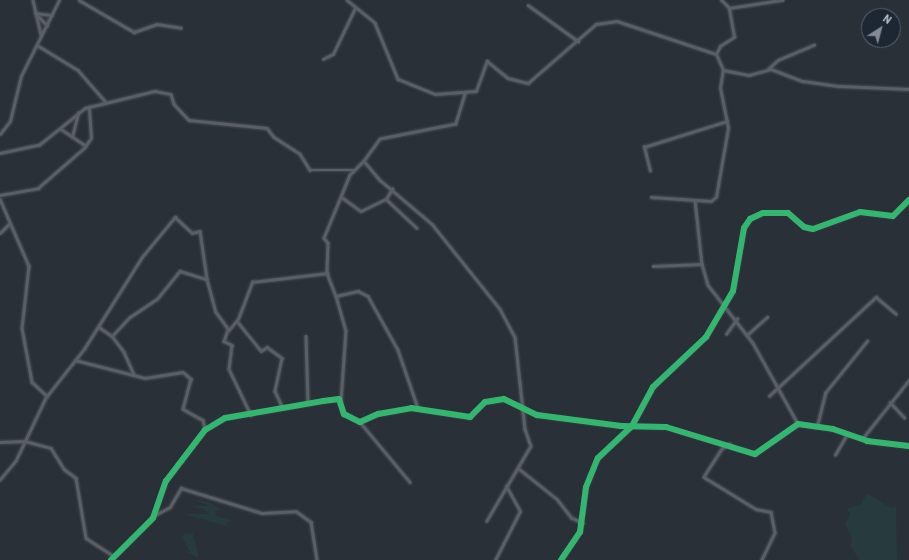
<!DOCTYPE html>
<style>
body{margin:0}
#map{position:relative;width:909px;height:560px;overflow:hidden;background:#2a3038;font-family:Barlow,sans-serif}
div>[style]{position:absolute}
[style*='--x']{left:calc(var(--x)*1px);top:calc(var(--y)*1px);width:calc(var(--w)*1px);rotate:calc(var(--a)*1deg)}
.green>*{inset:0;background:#273a3e}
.roads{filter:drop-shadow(0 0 1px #484c53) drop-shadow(0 0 1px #484c53)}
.minor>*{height:2.5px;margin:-1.25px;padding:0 1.25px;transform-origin:1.25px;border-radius:1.25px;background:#5a5e66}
.tertiary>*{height:3px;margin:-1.5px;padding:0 1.5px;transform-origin:1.5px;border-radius:1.5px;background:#5a5e66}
.cycleway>*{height:6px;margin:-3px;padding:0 3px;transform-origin:3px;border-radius:3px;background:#33b770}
span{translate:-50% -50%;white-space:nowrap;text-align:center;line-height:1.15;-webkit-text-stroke:3.5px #1d2633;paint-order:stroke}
.north{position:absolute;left:861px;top:8px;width:40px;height:40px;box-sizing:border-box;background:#1d2633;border:1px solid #59626f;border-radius:50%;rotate:36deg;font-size:11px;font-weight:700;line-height:16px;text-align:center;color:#b4bcc9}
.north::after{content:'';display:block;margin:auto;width:14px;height:18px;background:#848b96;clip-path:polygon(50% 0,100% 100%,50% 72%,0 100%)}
</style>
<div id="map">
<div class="green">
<div style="clip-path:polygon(867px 493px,891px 508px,896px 506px,897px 560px,860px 560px,850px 546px,852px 538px,845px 524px,850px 514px,847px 509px,861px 504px)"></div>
<div style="clip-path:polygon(189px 498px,211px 503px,221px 510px,215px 511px,216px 516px,231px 520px,226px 524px,230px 527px,183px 514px,209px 514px,204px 509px,189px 506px,210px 506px)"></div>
<div style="clip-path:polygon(185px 533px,193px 534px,199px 558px,184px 551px,190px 552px,182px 537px)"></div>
</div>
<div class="roads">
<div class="minor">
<div style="--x:33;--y:0;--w:35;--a:77"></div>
<div style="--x:79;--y:0;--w:64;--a:30.2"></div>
<div style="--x:134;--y:32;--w:24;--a:-19"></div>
<div style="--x:157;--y:24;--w:24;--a:9"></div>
<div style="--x:347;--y:0;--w:36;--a:39"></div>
<div style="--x:375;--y:23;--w:61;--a:67.7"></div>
<div style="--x:398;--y:79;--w:40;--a:22"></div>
<div style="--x:435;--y:94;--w:41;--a:-4.2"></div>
<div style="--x:476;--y:91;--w:32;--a:-70"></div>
<div style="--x:487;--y:61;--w:27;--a:39"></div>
<div style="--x:508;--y:78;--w:21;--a:14"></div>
<div style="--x:528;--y:83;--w:90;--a:-40.9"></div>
<div style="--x:596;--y:24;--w:21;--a:-8"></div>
<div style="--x:617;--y:21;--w:104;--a:18.4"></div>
<div style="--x:528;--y:5;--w:62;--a:35.8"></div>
<div style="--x:729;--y:8;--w:54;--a:-8.6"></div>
<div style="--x:35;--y:13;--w:17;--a:7"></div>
<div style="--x:36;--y:14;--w:16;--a:45"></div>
<div style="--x:37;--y:45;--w:48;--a:31.4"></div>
<div style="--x:78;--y:70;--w:41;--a:48.9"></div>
<div style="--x:323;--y:59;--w:11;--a:-27"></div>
<div style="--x:333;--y:54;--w:51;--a:-64.4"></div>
<div style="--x:768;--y:69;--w:13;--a:-42"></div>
<div style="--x:778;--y:60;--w:39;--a:-23"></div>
<div style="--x:723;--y:70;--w:26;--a:11"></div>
<div style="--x:749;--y:75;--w:23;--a:-15"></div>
<div style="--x:771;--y:69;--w:34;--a:21"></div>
<div style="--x:803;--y:81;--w:37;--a:8"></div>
<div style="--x:840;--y:86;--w:69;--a:2.5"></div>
<div style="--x:465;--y:94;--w:31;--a:107"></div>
<div style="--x:456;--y:124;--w:77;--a:168.8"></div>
<div style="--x:380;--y:139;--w:27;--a:126"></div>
<div style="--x:364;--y:161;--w:25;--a:50"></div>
<div style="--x:380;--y:180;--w:68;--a:40.2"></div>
<div style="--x:432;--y:224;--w:109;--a:51.3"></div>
<div style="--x:500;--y:309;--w:32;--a:62"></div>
<div style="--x:515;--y:337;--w:93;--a:83.8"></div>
<div style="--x:525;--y:429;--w:18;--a:71"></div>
<div style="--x:531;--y:446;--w:87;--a:120.4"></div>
<div style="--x:61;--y:129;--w:30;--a:34"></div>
<div style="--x:0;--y:134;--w:16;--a:-52"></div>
<div style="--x:10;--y:121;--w:46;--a:-76.3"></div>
<div style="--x:21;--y:76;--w:85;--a:-63.4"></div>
<div style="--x:72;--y:137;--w:25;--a:-76"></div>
<div style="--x:0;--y:153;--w:40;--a:-12"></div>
<div style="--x:39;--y:145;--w:59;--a:-38.8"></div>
<div style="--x:85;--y:108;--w:72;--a:-13.7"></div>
<div style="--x:155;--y:91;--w:16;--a:11"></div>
<div style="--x:171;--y:94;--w:10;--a:73"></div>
<div style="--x:174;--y:104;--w:22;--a:47"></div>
<div style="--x:189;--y:120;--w:78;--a:5.9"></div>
<div style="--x:267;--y:128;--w:11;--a:52"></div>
<div style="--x:274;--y:137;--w:31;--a:33"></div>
<div style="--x:300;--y:154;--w:19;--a:58"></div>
<div style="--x:310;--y:170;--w:44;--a:0"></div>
<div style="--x:364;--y:161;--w:20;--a:135"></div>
<div style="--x:350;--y:175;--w:68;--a:112.4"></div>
<div style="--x:324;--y:238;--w:6;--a:51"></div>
<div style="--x:328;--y:243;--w:30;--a:92"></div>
<div style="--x:327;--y:273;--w:25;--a:69"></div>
<div style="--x:336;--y:296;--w:23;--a:-13"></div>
<div style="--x:358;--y:291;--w:11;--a:27"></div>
<div style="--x:368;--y:296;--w:62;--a:60.9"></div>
<div style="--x:398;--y:350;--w:61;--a:71"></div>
<div style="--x:650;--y:171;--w:25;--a:-104"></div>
<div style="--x:644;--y:147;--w:87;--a:-17.4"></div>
<div style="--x:0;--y:195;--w:39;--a:-10"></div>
<div style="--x:38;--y:188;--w:61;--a:-41"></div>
<div style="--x:84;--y:148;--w:12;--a:-55"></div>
<div style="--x:91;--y:138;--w:31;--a:-94"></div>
<div style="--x:651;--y:197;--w:60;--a:3.8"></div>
<div style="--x:711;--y:201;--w:6;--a:-39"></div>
<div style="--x:716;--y:197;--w:70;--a:-80.1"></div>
<div style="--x:728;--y:128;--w:41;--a:-101.3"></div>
<div style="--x:720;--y:88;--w:18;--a:-81"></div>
<div style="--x:723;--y:70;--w:17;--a:-114"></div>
<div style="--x:716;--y:54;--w:9;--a:-63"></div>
<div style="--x:720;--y:46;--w:17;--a:-33"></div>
<div style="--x:734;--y:37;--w:29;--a:-100"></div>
<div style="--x:729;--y:8;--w:11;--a:-135"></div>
<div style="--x:343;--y:198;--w:22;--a:36"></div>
<div style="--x:361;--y:211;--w:28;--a:-26"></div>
<div style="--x:386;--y:199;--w:12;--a:-59"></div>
<div style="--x:0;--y:199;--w:73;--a:66.6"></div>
<div style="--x:29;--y:266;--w:62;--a:96.4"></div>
<div style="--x:22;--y:328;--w:55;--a:79.5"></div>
<div style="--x:32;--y:382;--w:21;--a:43"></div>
<div style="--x:47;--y:396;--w:72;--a:115.5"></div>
<div style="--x:16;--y:461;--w:25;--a:130"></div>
<div style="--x:386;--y:199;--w:42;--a:43.1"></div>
<div style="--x:695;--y:200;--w:64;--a:83.8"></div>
<div style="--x:702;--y:264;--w:22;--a:74"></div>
<div style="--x:708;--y:285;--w:73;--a:52.2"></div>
<div style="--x:753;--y:343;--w:93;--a:60.9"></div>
<div style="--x:0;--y:233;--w:13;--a:-45"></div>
<div style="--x:653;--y:266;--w:49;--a:-2.3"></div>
<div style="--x:336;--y:296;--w:35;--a:74"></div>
<div style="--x:346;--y:330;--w:71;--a:94"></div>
<div style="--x:237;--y:321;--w:38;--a:51"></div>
<div style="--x:261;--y:351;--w:7;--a:-34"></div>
<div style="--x:267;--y:347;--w:19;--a:36"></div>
<div style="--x:282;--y:358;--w:34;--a:102"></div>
<div style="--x:275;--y:391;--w:19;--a:65"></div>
<div style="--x:99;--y:327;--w:16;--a:35"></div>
<div style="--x:112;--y:336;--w:20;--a:53"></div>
<div style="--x:124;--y:352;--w:24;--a:66"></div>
<div style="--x:228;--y:330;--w:12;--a:110"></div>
<div style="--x:224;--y:341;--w:9;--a:27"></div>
<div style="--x:232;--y:345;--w:24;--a:97"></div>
<div style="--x:229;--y:369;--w:51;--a:64.4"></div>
<div style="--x:726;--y:334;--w:19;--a:-54"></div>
<div style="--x:747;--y:335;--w:27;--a:-42"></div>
<div style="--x:112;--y:336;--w:26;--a:-47"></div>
<div style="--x:130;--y:317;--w:32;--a:-34"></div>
<div style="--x:157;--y:299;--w:36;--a:-51"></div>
<div style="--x:180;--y:271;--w:28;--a:17"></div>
<div style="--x:207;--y:279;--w:34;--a:75"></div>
<div style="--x:216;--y:312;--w:22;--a:54"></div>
<div style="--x:229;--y:330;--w:14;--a:-51"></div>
<div style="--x:238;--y:319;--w:40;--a:-69"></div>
<div style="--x:252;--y:282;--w:76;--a:-6.8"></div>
<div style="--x:306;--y:336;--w:68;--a:88.3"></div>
<div style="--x:75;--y:360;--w:72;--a:14.4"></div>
<div style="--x:145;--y:378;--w:38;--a:-9"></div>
<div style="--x:183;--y:372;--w:11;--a:41"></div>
<div style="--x:191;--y:379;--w:31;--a:105"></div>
<div style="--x:183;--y:409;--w:23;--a:29"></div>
<div style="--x:203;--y:420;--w:9;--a:77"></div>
<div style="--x:47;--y:396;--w:60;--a:-51.8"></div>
<div style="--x:84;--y:349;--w:109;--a:-57.8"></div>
<div style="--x:142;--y:257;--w:52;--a:-50.5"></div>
<div style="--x:175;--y:217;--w:23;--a:43"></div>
<div style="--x:192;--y:233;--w:8;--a:-14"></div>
<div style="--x:200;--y:231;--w:49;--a:81.7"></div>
<div style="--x:769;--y:396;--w:146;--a:-42.8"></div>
<div style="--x:876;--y:297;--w:26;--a:40"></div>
<div style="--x:890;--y:402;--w:21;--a:47"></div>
<div style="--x:360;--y:422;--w:78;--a:50.2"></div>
<div style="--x:817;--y:426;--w:34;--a:-76"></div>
<div style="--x:825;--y:393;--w:67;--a:-51.1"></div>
<div style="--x:862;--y:439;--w:75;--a:-51.5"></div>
<div style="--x:0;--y:442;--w:25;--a:-2"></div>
<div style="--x:25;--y:441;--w:27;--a:15"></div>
<div style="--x:51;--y:448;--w:25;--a:58"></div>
<div style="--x:64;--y:469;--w:15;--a:37"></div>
<div style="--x:76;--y:478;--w:61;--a:80.5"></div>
<div style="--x:86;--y:538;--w:33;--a:33"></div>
<div style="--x:730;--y:444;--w:9;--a:148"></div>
<div style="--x:722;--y:449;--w:33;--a:123"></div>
<div style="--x:704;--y:477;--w:61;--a:31.6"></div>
<div style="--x:756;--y:509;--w:15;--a:11"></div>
<div style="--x:771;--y:512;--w:21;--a:79"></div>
<div style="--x:775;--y:533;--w:30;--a:116"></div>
<div style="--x:835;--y:455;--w:24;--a:-60"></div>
<div style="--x:518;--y:468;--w:50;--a:38.5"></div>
<div style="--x:557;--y:499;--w:24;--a:52"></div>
<div style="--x:572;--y:518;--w:12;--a:24"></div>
<div style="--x:155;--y:515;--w:17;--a:-28"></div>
<div style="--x:170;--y:507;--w:22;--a:-60"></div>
<div style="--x:181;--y:488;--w:85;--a:17.2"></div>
<div style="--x:262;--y:513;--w:34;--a:-3"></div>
<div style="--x:296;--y:511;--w:19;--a:36"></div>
<div style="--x:311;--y:522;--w:38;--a:81"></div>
<div style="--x:111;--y:560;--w:59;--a:-45"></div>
<div style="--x:153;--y:518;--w:39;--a:-71"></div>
<div style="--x:166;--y:481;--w:64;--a:-52.6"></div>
<div style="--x:205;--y:430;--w:23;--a:-31"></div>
<div style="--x:225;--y:418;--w:99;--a:-9.8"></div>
<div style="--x:323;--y:401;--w:16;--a:-7"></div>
<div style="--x:339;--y:399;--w:16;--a:72"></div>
<div style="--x:344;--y:414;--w:18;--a:27"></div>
<div style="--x:360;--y:422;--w:20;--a:-24"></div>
<div style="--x:378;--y:414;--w:34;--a:-10"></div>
<div style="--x:411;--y:408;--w:60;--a:8.7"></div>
<div style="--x:470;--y:417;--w:21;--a:-45"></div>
<div style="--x:485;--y:402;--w:19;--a:-9"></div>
<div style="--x:504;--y:399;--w:37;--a:26"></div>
<div style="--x:537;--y:415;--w:85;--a:7.5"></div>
<div style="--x:621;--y:426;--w:45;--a:1.3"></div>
<div style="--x:666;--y:427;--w:93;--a:16.9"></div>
<div style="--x:755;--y:454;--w:52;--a:-34.9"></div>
<div style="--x:798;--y:424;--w:35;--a:8"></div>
<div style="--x:833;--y:429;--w:36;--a:19"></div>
<div style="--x:867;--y:441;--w:42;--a:6.8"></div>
<div style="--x:561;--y:560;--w:34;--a:-56"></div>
<div style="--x:580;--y:532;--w:45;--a:-82.4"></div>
<div style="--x:586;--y:487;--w:31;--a:-68"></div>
<div style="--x:598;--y:458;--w:47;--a:-43.3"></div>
<div style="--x:632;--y:426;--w:44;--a:-61.7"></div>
<div style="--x:653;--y:387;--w:73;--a:-43.3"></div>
<div style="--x:706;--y:337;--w:53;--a:-59.6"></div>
<div style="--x:733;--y:291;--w:64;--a:-80.1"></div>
<div style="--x:744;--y:228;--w:11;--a:-56"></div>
<div style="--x:750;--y:219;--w:14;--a:-25"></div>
<div style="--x:763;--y:213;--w:25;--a:0"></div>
<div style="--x:788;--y:213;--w:21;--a:41"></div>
<div style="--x:804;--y:227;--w:9;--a:13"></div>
<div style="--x:813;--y:229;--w:50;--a:-19.9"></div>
<div style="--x:860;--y:212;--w:33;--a:7"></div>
<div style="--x:893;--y:216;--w:23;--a:-45"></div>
</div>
<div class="tertiary">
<div style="--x:495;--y:560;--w:55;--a:-63"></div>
<div style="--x:520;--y:511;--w:29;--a:-119"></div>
</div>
</div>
<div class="cycleway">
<div style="--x:111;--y:560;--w:59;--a:-45"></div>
<div style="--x:153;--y:518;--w:39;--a:-71"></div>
<div style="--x:166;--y:481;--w:64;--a:-52.6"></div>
<div style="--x:205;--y:430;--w:23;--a:-31"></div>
<div style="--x:225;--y:418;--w:99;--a:-9.8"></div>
<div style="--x:323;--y:401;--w:16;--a:-7"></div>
<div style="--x:339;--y:399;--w:16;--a:72"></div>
<div style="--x:344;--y:414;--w:18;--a:27"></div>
<div style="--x:360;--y:422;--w:20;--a:-24"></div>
<div style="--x:378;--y:414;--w:34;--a:-10"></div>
<div style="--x:411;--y:408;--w:60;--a:8.7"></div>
<div style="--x:470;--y:417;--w:21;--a:-45"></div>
<div style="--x:485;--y:402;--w:19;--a:-9"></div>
<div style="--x:504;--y:399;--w:37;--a:26"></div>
<div style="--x:537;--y:415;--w:85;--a:7.5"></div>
<div style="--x:621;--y:426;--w:45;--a:1.3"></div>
<div style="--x:666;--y:427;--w:93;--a:16.9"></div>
<div style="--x:755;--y:454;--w:52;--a:-34.9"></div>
<div style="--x:798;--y:424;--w:35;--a:8"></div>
<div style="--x:833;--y:429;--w:36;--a:19"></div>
<div style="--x:867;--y:441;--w:42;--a:6.8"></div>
<div style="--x:561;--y:560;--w:34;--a:-56"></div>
<div style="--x:580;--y:532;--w:45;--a:-82.4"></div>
<div style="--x:586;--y:487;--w:31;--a:-68"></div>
<div style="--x:598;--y:458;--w:47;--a:-43.3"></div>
<div style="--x:632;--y:426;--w:44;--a:-61.7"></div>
<div style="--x:653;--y:387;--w:73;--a:-43.3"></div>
<div style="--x:706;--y:337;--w:53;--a:-59.6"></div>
<div style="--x:733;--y:291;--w:64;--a:-80.1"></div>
<div style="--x:744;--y:228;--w:11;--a:-56"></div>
<div style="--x:750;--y:219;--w:14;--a:-25"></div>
<div style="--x:763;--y:213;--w:25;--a:0"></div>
<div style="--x:788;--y:213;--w:21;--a:41"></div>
<div style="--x:804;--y:227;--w:9;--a:13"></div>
<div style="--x:813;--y:229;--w:50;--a:-19.9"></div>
<div style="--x:860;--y:212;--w:33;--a:7"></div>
<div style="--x:893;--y:216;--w:23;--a:-45"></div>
</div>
<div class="north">N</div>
</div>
